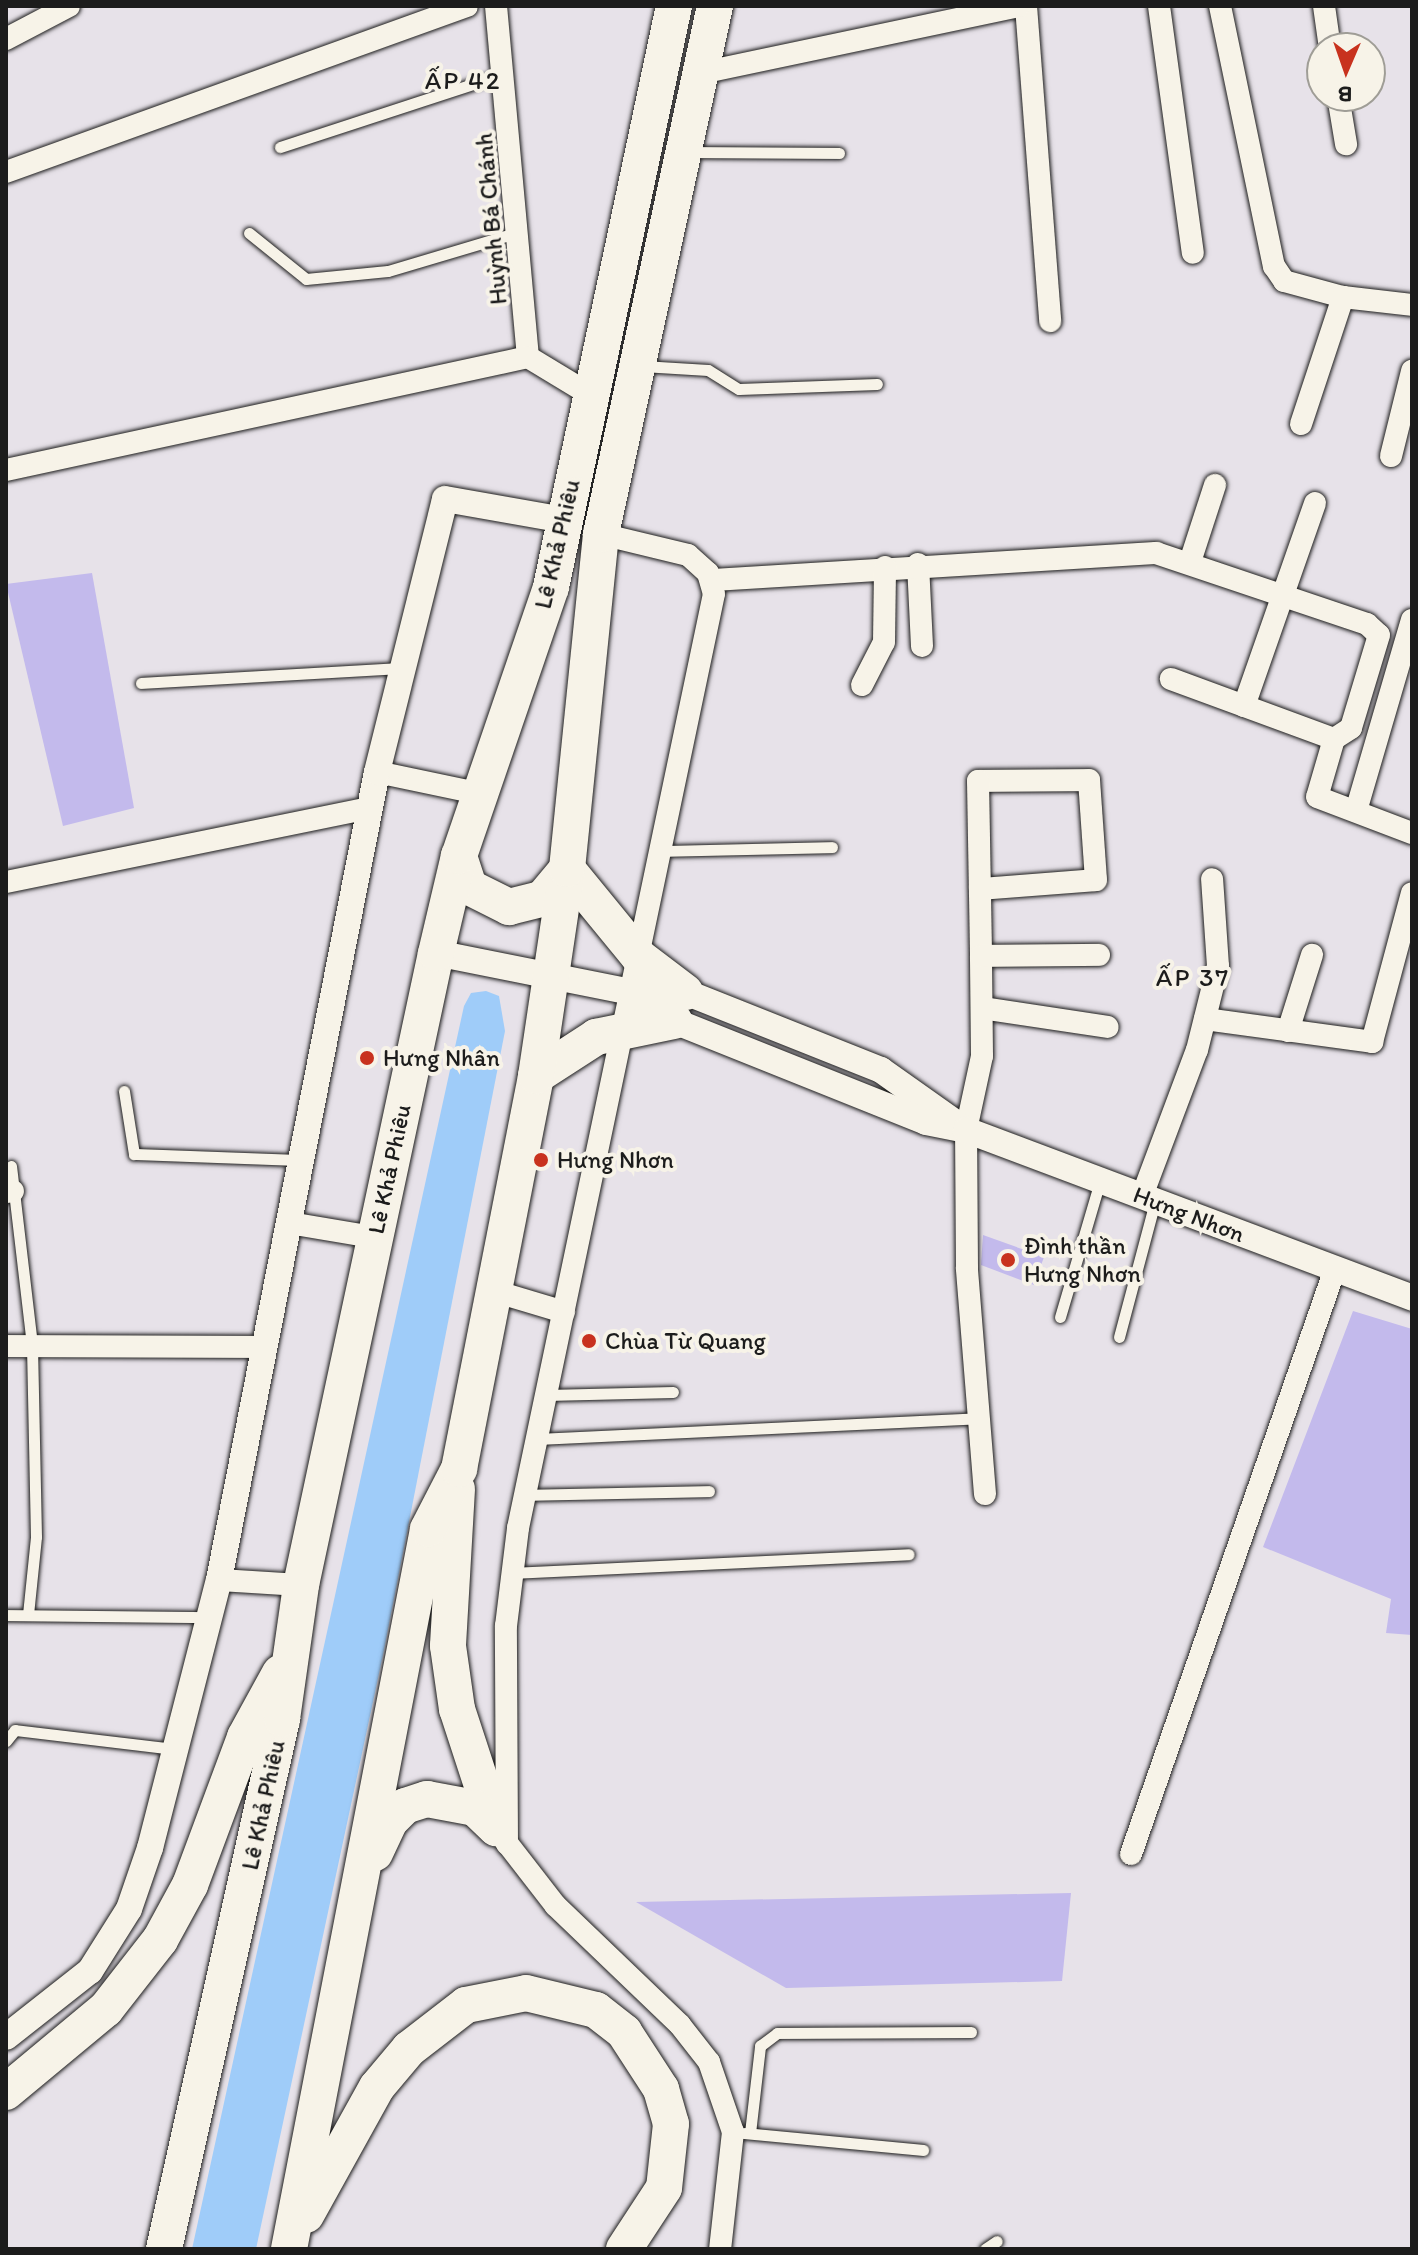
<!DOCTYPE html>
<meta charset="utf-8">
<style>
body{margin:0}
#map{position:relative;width:1418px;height:2255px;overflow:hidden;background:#e7e2e9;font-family:Itim,sans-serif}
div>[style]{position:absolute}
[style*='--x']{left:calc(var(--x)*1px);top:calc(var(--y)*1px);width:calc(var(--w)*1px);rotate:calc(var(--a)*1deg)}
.water>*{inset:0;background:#9fccf9}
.building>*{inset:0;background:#c3baec}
.roads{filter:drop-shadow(0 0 2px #1c1c1c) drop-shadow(0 0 2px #1c1c1c)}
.service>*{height:11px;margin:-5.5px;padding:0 5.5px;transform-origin:5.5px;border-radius:5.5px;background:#f7f3e8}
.minor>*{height:22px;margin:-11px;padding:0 11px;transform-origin:11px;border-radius:11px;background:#f7f3e8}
.tertiary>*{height:26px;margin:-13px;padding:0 13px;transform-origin:13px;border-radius:13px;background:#f7f3e8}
.trunk>*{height:36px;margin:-18px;padding:0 18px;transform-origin:18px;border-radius:18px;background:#f7f3e8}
.dots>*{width:22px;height:22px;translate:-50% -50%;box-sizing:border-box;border:4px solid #f7f3e8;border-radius:50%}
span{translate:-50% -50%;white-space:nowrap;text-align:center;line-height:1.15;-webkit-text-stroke:8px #f7f3e8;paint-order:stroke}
.street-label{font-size:24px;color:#1c1c1c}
.poi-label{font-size:24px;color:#1c1c1c}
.left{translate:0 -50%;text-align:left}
.neighbourhood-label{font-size:26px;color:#1c1c1c;letter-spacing:2px}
.frame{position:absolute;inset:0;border:8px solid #1c1c1c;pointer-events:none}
.north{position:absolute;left:1306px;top:32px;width:80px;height:80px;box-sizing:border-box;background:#f7f3e8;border:2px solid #9f9d96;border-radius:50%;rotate:182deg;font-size:22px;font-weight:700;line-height:32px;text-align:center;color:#1c1c1c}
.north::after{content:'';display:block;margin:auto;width:28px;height:36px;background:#c8321e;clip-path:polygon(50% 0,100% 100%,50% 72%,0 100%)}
</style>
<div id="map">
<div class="water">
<div style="clip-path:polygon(486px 991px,499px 996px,505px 1031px,383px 1655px,256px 2249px,192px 2249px,464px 1006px,471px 993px)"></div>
</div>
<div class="building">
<div style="clip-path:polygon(92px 573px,134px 808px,63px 826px,6px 584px)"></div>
<div style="clip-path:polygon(983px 1235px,1044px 1257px,1034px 1285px,981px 1265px)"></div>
<div style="clip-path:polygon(1353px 1311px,1412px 1329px,1412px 1635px,1386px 1633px,1391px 1599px,1263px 1547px)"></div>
<div style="clip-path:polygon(1071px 1893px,1062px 1981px,786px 1988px,636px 1902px)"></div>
</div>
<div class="roads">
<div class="service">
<div style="--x:280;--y:147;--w:236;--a:-18.1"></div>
<div style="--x:688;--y:152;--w:151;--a:0.4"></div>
<div style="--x:249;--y:233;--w:73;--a:38.9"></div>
<div style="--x:306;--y:279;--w:82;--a:-5.6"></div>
<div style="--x:388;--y:271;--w:137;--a:-16.6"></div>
<div style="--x:642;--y:366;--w:66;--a:3.5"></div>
<div style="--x:708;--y:370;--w:36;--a:32"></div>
<div style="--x:739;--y:389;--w:138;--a:-2.1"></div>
<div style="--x:141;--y:683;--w:259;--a:-3.3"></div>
<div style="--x:661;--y:851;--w:171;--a:-1.3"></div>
<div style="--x:124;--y:1091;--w:64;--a:81"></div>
<div style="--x:134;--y:1154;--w:166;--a:2.1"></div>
<div style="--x:11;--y:1166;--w:181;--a:83.3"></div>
<div style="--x:32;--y:1346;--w:191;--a:88.8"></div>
<div style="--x:36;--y:1537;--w:78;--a:95.9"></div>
<div style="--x:1060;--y:1317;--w:142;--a:-73.6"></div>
<div style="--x:1119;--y:1337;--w:140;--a:-75.1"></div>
<div style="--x:546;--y:1395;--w:127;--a:-1.4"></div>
<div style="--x:537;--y:1439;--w:442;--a:-2.7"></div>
<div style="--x:525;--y:1495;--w:184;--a:-1.2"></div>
<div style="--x:511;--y:1573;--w:398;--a:-2.7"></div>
<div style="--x:6;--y:1615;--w:203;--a:0.6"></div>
<div style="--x:6;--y:1741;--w:14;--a:-51"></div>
<div style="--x:15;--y:1730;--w:161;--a:6.8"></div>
<div style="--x:744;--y:2133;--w:180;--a:5.4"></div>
<div style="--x:750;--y:2133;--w:88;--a:-83.4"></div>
<div style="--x:760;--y:2046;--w:21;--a:-37"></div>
<div style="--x:777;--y:2033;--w:194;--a:-0.3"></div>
<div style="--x:985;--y:2249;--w:14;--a:-34"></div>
</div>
<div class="minor">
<div style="--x:496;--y:6;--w:352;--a:84.8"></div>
<div style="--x:528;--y:357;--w:71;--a:31.2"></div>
<div style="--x:1026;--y:6;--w:316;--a:85.6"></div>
<div style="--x:1159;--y:6;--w:249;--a:82.2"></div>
<div style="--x:1220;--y:6;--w:266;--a:78.3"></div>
<div style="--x:1274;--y:266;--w:18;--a:56"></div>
<div style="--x:1284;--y:281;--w:61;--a:15.2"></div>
<div style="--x:1343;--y:297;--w:69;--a:6.6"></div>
<div style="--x:1324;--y:6;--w:42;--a:81.9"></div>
<div style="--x:6;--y:39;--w:71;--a:-27.6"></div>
<div style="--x:701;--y:73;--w:325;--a:-11.9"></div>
<div style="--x:1338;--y:96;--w:49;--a:80.5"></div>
<div style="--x:6;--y:172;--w:490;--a:-19.8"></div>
<div style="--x:1301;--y:424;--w:134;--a:-71.7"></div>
<div style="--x:1391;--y:456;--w:88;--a:-76.1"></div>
<div style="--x:6;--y:470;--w:534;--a:-12.21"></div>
<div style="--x:1190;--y:562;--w:81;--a:-72"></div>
<div style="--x:918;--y:564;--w:82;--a:87.2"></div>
<div style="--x:712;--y:580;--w:445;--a:-3.5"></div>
<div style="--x:1156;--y:553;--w:223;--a:18.6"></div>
<div style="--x:1367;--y:624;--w:16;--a:43"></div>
<div style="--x:1379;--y:635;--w:97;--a:106.8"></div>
<div style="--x:1351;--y:728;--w:20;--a:147"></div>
<div style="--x:1334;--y:739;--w:174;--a:-159.8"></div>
<div style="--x:862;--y:685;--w:48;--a:-62.9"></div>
<div style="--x:884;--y:642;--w:75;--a:-89.2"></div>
<div style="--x:1244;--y:706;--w:215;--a:-70.7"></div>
<div style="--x:1334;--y:739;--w:60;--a:106.3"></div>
<div style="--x:1317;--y:797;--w:102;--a:20.8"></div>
<div style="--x:377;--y:772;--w:106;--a:11.9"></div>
<div style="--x:1356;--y:811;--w:199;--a:-73.7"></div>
<div style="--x:6;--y:882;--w:371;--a:-11.5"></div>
<div style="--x:980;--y:889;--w:116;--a:-4.4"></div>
<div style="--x:1096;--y:880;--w:100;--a:-94"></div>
<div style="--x:1089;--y:780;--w:111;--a:179.5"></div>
<div style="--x:978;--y:781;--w:175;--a:89"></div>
<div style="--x:982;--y:1008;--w:127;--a:8.6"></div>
<div style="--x:1205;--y:1019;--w:169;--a:7.8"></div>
<div style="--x:1372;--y:1042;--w:154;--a:-75"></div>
<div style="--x:1288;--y:1031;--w:80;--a:-72.5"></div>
<div style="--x:6;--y:1192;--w:7;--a:-8"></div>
<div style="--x:1142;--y:1196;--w:156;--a:-69.4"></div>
<div style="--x:1197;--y:1050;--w:87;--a:-76"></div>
<div style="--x:1218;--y:966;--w:87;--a:-93.9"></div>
<div style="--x:289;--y:1223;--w:85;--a:9.5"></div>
<div style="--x:494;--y:1291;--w:73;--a:16.7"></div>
<div style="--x:6;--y:1346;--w:258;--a:0.2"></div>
<div style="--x:985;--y:1494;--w:227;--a:-94.6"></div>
<div style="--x:967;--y:1268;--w:138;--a:-90.4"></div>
<div style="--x:966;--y:1130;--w:76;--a:-77.8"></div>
<div style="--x:982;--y:1056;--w:100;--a:-90.6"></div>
<div style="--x:981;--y:956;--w:118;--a:-0.5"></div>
<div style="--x:219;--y:1580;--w:82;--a:3.5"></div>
<div style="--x:500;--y:1834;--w:90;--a:52.2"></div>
<div style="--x:555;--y:1905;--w:173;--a:43.8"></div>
<div style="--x:680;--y:2025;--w:47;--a:51.9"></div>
<div style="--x:709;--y:2062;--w:74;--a:71.1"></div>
<div style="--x:733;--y:2132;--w:118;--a:96.3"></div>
<div style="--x:507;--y:1844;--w:218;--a:-90.3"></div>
<div style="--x:506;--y:1626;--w:99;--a:-83"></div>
<div style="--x:518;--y:1528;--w:954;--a:-78.15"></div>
<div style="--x:714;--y:594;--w:22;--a:-106"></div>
<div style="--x:708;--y:573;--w:27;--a:-138"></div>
<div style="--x:688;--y:555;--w:89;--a:-166.4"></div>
<div style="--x:1131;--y:1854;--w:620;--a:-70.78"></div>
</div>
<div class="tertiary">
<div style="--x:436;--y:953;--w:199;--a:11.3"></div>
<div style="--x:631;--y:992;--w:54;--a:0"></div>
<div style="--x:685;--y:992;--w:211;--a:21.7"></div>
<div style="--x:881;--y:1070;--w:100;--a:35.3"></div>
<div style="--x:631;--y:992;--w:52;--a:34"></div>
<div style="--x:674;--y:1021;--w:271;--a:21.8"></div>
<div style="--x:926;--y:1122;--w:41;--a:11.3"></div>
<div style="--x:966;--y:1130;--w:477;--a:20.6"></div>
<div style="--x:6;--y:2037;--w:107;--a:-38.2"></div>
<div style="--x:90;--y:1971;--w:73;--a:-57.8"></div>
<div style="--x:129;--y:1909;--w:65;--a:-71"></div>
<div style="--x:150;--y:1848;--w:277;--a:-75.6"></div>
<div style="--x:219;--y:1580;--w:823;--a:-78.94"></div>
<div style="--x:377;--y:772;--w:281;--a:-76"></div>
<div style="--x:445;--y:499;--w:121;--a:10"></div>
</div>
<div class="trunk">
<div style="--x:459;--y:856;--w:33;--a:72"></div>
<div style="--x:469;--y:887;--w:45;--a:26.6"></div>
<div style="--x:509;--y:907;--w:34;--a:-14"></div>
<div style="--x:542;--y:899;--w:39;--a:-50"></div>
<div style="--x:567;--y:869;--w:114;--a:50.7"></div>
<div style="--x:639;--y:957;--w:58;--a:37.3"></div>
<div style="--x:536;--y:1076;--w:72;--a:-33"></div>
<div style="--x:596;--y:1037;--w:80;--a:-11.6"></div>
<div style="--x:457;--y:1489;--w:157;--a:93.3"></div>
<div style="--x:448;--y:1646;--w:64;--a:81.9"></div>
<div style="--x:457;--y:1709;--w:125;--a:71.9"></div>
<div style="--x:375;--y:1853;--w:35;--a:-65"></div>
<div style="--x:390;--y:1821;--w:21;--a:-45"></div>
<div style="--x:405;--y:1806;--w:23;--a:-18"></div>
<div style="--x:427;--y:1799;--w:49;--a:10.6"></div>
<div style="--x:475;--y:1808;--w:29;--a:44"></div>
<div style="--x:6;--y:2092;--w:130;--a:-39.7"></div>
<div style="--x:106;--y:2009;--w:88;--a:-52"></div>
<div style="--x:160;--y:1940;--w:63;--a:-61.4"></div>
<div style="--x:190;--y:1885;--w:158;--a:-69.6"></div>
<div style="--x:245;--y:1737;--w:73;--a:-61.3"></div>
<div style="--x:306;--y:2215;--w:146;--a:-61"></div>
<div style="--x:377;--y:2087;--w:50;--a:-49.9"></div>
<div style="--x:409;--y:2049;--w:72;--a:-37.7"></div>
<div style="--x:466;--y:2005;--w:61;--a:-11.3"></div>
<div style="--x:526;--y:1993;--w:72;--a:13.7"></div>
<div style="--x:596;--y:2010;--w:36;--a:38"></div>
<div style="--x:624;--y:2032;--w:68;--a:57"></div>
<div style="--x:661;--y:2089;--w:36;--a:74"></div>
<div style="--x:671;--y:2124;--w:64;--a:96.2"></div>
<div style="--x:664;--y:2188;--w:73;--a:123.3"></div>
<div style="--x:164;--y:2249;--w:543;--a:-77.45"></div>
<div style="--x:282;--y:1719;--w:135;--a:-81.9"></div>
<div style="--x:301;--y:1585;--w:646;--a:-77.94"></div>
<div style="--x:436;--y:953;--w:100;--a:-76.7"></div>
<div style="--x:459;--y:856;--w:284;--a:-71.1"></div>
<div style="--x:551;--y:587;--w:594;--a:-78.05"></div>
<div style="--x:289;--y:2249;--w:733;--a:-79.07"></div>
<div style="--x:428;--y:1529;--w:68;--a:-62.7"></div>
<div style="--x:459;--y:1469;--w:400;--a:-78.9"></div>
<div style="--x:536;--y:1076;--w:209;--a:-81.5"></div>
<div style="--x:567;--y:869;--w:337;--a:-84.2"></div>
<div style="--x:601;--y:534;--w:540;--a:-77.82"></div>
</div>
</div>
<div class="dots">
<div style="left:367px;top:1058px;background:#c8321e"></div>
<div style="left:541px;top:1160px;background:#c8321e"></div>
<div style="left:1008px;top:1260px;background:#c8321e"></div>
<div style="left:589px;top:1341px;background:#c8321e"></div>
</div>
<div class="street-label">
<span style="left:491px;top:219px;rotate:-95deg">Huỳnh Bá Chánh</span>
<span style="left:557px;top:544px;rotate:-77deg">Lê Khả Phiêu</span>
<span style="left:389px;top:1169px;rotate:-78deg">Lê Khả Phiêu</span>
<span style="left:1189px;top:1214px;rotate:21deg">Hưng Nhơn</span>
<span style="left:263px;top:1805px;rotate:-78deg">Lê Khả Phiêu</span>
</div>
<div class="poi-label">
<span class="left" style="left:383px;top:1058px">Hưng Nhân</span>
<span class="left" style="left:557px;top:1160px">Hưng Nhơn</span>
<span class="left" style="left:1024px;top:1260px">Đình thần<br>Hưng Nhơn</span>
<span class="left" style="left:605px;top:1341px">Chùa Từ Quang</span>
</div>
<div class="neighbourhood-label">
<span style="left:463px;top:81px">ẤP 42</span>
<span style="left:1193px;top:978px">ẤP 37</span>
</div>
<div class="frame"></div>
<div class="north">B</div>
</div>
